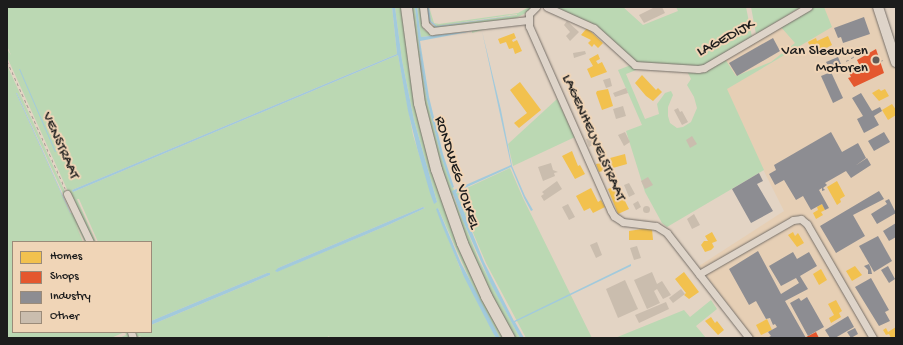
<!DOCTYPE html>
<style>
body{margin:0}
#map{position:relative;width:903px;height:345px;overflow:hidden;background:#e3d4c4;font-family:"Gochi Hand",sans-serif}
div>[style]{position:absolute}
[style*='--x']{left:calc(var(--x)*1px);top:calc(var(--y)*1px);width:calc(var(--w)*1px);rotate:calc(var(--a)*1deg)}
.built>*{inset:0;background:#e6cfb5}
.green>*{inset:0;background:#bbd8b3}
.water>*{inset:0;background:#a2cadc}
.homes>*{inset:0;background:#f2c14e}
.shops>*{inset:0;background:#e4572e}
.industry>*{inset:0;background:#8d8d92}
.building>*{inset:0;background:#cabdae}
.round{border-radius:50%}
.path>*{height:1px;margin-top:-0.5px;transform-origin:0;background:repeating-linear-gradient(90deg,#a79e96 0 3px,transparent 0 6px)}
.roads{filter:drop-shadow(0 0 1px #766f68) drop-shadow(0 0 1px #766f68)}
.street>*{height:7px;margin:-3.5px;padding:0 3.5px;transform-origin:3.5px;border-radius:3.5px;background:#ded4c9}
.secondary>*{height:10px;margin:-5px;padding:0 5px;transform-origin:5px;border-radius:5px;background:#ded4c9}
.primary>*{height:11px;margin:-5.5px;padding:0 5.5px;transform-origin:5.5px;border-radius:5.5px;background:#ded4c9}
.dots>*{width:11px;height:11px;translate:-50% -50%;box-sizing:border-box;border:2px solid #f0d5b7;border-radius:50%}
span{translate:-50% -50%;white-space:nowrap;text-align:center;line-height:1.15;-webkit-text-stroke:4px #f0d5b7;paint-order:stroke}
.street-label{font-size:15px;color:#1c1c1c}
.poi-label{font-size:15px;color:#1c1c1c}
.right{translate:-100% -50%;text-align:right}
.frame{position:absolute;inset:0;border:8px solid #1c1c1c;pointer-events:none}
.legend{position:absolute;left:12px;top:241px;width:140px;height:92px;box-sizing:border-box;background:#f0d5b7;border:1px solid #9b8b79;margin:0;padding:5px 7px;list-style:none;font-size:12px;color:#1c1c1c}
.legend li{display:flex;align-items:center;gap:8px;height:20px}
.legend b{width:20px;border:1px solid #9b8b79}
</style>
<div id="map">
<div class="built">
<div style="clip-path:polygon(806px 7px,880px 7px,896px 51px,896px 338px,753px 338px,699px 266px,784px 211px,709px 62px)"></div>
</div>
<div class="green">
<div style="clip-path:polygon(evenodd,7px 7px,392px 7px,397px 54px,72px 190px,73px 192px,398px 55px,413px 135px,434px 203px,437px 202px,414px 120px,402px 60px,395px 7px,403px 7px,426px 150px,505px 338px,500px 338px,476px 294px,438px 208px,437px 210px,460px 268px,496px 338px,330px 338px,329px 336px,326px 338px,142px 338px,140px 336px,135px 338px,133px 332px,151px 332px,151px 325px,270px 275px,267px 273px,151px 321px,151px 242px,98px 242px,79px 199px,77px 199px,96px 242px,91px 242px,7px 57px,7px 49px,11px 55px,7px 46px,7px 7px,423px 207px,425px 208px,423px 209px,386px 226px,276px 272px,278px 268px,423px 207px)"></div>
<div style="clip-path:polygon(410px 7px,415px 7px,421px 65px,427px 100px,441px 156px,454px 190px,453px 196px,479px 260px,520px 338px,514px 338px,488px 291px,453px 210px,424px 108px)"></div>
<div style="clip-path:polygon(417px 7px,421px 7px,422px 24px,424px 30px,429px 33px,488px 25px,490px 30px,489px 28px,472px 33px,472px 30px,421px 37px)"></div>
<div style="clip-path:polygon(424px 7px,427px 7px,429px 21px,432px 26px,443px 26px,517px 15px,517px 14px,437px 26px,431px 21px,429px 7px,434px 23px,439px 24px,518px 13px,529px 7px,533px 7px,524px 14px,516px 18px,436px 29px,428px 26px)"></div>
<div style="clip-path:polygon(553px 7px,623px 7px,643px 25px,678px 11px,676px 7px,746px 7px,752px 37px,704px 66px,638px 65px,591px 23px)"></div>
<div style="clip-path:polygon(751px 7px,801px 7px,756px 34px)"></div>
<div style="clip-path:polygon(813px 7px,824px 7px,832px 27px,727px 89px,764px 170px,667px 227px,662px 223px,645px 192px,626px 131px,642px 125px,618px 70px,631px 65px,636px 70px,626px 74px,645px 119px,659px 114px,657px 104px,665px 93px,671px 91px,673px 95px,668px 107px,668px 116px,670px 123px,677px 128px,683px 127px,691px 122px,697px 108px,694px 97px,687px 85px,691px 79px,687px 71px,725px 59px,736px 76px,771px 62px,795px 43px,780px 26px)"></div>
<div style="clip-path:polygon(evenodd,7px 65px,88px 242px,85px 242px,75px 222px,83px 242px,13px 242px,13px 332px,129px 332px,132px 338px,119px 338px,126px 335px,125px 332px,111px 338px,7px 338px,7px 65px,16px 93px,17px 93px,72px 213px,70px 213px,16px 93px)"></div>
<div style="clip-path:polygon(557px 99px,575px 137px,513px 166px,508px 144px)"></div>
<div style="clip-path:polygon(510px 168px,523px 198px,592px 338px,526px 338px,486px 263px,456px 193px)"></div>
<div style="clip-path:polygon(711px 300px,717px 309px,696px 326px,706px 338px,615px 338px,684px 310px,690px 317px)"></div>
</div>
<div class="water">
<div style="clip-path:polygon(392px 7px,395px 7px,402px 60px,414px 120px,437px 202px,434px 204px,430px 193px,417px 148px,408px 111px,398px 55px,73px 192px,72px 190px,397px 54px)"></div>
<div style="clip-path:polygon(415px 7px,417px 7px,421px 37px,473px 31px,420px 41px,429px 97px,443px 154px,454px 187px,452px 188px,441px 156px,427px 100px,421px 65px)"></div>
<div style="clip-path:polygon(427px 7px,429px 7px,431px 21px,437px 26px,518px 15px,436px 27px,429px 21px)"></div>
<div style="clip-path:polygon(482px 31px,501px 110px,512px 166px,525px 196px,533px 210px,531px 211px,524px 198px,511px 167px,456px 192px,484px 262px,514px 321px,631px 264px,631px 266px,515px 322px,524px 338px,520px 338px,491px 284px,463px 221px,452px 191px,511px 165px)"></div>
<div style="clip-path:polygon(19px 69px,20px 69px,56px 152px,55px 152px)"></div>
<div style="clip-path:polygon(16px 93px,17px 93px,71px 214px,70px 213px)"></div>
<div style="clip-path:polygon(423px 207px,425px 208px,423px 209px,386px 226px,277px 272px,275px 271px,278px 268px)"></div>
<div style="clip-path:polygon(438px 208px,461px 263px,500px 338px,496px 338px,493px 333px,464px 277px,442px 225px,436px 209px)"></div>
<div style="clip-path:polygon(267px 273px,270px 273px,270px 275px,151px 325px,151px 321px)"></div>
</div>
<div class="homes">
<div style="clip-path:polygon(587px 28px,603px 43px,598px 48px,594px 44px,592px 47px,588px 43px,591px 40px,581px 35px)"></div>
<div style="clip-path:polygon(514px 33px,516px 38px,512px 40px,513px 42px,517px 40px,522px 51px,515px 54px,513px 48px,509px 49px,506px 42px,500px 44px,498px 39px)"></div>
<div style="clip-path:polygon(828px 36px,832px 45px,813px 55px,808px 42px,816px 38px,817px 41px)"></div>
<div style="clip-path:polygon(598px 54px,600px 59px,596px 61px,598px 64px,602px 62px,607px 72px,591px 78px,587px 69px,593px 66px,589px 59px)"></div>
<div style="clip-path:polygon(642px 75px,656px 90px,658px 88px,662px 92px,653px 101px,646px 96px,635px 83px)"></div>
<div style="clip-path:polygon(520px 82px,541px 110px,519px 128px,514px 123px,527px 113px,510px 90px)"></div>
<div style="clip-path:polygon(608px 89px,613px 106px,602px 110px,596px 93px,597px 91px)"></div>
<div style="clip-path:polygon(879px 89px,881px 91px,885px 89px,889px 96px,879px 101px,872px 93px)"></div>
<div style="clip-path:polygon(892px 104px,896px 110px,896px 115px,888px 120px,882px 110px)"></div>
<div style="clip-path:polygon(572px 151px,578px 166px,580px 165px,585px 174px,575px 179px,562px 156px)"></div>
<div style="clip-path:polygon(625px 154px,627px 164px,599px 172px,596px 164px,611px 161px,610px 158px)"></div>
<div style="clip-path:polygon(837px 181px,845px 196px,840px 199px,841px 202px,837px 205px,827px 187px)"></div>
<div style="clip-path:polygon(617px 185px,629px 209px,618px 214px,608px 189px)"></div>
<div style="clip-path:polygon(591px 188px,598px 202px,601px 200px,605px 207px,593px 213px,590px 208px,584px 211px,576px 196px)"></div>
<div style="clip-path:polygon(822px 204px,825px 210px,821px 212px,823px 215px,816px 219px,813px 213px,818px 210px,817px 207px)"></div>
<div style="clip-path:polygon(642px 229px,652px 229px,653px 240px,629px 240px,629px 231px)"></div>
<div style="clip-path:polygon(712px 232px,717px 241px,712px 243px,714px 247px,711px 250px,705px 252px,701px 245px,704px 241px,708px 241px,705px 236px)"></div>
<div style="clip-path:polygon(793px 232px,795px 236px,798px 233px,804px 243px,797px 247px,788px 235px)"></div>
<div style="clip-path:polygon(855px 266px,862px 275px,852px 281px,846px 271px)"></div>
<div style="clip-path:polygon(821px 269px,827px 280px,819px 285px,813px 274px)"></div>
<div style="clip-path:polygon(684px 272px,699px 292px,689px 299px,684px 295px,686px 293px,675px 279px)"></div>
<div style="clip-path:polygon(836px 300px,842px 311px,839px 313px,841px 317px,831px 323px,829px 318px,834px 315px,828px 304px)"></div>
<div style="clip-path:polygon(711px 317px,715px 323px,717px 321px,724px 330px,718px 335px,705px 321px)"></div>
<div style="clip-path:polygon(767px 319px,772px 330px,761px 335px,756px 325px)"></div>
<div style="clip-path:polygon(896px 327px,896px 337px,894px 338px,891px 338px,889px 334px,886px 335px,883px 330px,886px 328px,888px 332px)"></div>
</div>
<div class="shops">
<div style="clip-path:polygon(876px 49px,884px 73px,854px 87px,848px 78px,851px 77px,848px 71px,858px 66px,862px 70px,857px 60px)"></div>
<div style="clip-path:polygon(816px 332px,819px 338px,805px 338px,808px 336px)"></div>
</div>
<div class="industry">
<div style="clip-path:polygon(864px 17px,870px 34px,843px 43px,841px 37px,838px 38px,834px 28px)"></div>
<div style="clip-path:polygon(773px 38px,780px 51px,737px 76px,729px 63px)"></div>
<div style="clip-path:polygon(838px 57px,841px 64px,830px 69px,826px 62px)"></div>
<div style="clip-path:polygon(831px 72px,843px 98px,833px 103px,821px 76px)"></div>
<div style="clip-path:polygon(861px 93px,872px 111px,880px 107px,882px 111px,874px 116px,879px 125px,864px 133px,857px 119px,863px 116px,852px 98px)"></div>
<div style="clip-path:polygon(831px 132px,842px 152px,858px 143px,866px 158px,855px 166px,867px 158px,871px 165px,851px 178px,846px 171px,825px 183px,827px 185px,823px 188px,825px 190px,822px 191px,822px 188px,819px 190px,829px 208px,825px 210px,822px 204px,811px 210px,803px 196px,796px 200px,784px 180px,775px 185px,769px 174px,776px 170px,774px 165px)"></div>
<div style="clip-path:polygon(884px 132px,890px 142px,874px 151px,868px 141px)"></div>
<div style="clip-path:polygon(759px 173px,763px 181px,757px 184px,773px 211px,751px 223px,732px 189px)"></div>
<div style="clip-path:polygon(879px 191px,884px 199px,853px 215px,865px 236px,836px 253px,820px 226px)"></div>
<div style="clip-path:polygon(889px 199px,896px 213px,877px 224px,871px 214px,887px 204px,885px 201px)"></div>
<div style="clip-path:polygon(896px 223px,896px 237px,889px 241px,883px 231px)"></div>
<div style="clip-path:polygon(878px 236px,892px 261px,874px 272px,859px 246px)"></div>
<div style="clip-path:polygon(758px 251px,781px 294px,799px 283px,796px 278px,781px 286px,769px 266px,793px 252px,797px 259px,809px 252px,817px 266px,800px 276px,808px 289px,785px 301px,806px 338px,767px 338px,771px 336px,768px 332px,777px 327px,775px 324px,773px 325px,770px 318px,766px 319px,756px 301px,749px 305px,729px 269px)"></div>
<div style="clip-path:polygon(869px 264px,871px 269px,872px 274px,868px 274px,868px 270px,864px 266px)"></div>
<div style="clip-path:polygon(888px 266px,895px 279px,889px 283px,881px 270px)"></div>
<div style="clip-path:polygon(871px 278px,889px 310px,885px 312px,890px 321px,879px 326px,855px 287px)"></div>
<div style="clip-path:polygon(807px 297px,824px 327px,808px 336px,790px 303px,799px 298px,801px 301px)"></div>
<div style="clip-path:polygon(848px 316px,854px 327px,835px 338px,830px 338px,825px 330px)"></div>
<div style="clip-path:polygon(855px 328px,858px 334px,851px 338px,847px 332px)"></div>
</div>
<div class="building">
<div style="clip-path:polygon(655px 7px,662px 7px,665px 13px,644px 23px,639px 15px)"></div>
<div style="clip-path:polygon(567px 21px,579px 32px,570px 41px,566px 36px,570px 32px,564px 25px)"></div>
<div style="clip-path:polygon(585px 51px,586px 54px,574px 58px,573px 53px)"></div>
<div style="clip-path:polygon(610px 78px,612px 86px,606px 88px,603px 80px)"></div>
<div style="clip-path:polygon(626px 88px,628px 93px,615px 97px,613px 93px)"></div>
<div style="clip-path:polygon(623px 106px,626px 116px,616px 119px,613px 109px)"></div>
<div style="clip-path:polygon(678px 108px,680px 112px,682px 111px,688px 122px,682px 125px,674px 110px)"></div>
<div style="clip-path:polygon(625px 132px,630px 142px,624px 146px,618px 135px)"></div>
<div style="clip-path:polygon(692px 136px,697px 144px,690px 148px,686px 140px)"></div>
<div style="clip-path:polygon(592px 137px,595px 144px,589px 147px,586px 139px)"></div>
<div style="clip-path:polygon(551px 163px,553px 170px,558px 172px,554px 173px,555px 176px,543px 181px,538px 167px)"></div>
<div style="clip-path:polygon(648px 177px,653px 185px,645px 189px,641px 181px)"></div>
<div style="clip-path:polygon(557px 181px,562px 189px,544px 201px,541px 196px,544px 194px,542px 192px)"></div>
<div style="clip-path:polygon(629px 183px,635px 194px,629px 197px,624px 185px)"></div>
<div style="clip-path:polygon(638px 201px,641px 207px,636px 210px,633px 204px)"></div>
<div style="clip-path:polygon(568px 204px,575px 217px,569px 220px,562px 207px)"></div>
<div class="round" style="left:642.5px;top:205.5px;width:7px;height:7px"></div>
<div style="clip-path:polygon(694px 214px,700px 225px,692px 229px,687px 219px)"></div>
<div style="clip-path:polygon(597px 242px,602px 255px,596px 258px,590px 245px)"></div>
<div style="clip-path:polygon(637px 246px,641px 258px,634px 260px,630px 248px)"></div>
<div style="clip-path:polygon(652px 272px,657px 284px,662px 281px,671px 295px,663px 299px,657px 289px,654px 291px,660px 303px,647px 309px,634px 280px)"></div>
<div style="clip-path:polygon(625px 280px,638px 309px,618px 318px,606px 289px)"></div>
<div style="clip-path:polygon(681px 289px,685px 294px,673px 303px,669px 298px)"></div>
<div style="clip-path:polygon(666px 302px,669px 309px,639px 323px,635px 315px)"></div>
</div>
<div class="path">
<div style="--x:7;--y:61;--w:140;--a:65.5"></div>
<div style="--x:846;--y:61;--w:13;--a:-29"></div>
<div style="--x:857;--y:55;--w:5;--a:-127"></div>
<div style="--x:880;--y:61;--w:3;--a:-18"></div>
</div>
<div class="roads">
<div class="street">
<div style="--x:423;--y:7;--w:17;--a:83"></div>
<div style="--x:425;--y:24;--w:10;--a:45"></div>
<div style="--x:432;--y:31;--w:97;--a:-6.5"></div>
<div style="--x:536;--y:7;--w:10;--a:135"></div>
<div style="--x:529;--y:14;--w:12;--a:90"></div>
<div style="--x:529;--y:26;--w:202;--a:66.1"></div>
<div style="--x:611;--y:211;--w:6;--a:59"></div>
<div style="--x:614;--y:216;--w:11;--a:34"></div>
<div style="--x:623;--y:222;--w:33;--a:7"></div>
<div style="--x:656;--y:226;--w:13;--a:32"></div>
<div style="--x:667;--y:233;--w:133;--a:52"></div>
<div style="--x:547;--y:7;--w:51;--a:24.1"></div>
<div style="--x:594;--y:28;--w:55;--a:42.1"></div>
<div style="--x:635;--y:65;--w:63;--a:3.6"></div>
<div style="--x:698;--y:69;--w:6;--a:-9"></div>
<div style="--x:704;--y:68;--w:121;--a:-30.4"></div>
<div style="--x:67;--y:194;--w:53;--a:64.4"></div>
<div style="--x:699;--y:274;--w:108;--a:-29.9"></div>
<div style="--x:793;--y:220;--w:8;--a:-7"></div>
<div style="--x:801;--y:219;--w:8;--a:40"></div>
<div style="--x:807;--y:224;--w:132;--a:59.9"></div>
<div style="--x:131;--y:332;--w:6;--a:72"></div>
</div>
<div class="secondary">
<div style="--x:878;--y:7;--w:58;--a:71.9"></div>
</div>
<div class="primary">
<div style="--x:406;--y:7;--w:97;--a:82.3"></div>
<div style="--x:419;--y:103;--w:68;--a:75.6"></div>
<div style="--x:436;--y:169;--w:78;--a:70.6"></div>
<div style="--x:462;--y:243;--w:58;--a:65.6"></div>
<div style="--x:486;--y:296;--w:48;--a:61.3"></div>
</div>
</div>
<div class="dots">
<div style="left:876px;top:60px;background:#625c57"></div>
</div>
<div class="street-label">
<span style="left:726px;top:39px;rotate:-28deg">LAGEDIJK</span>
<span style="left:593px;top:138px;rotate:66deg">LAGENHEUVELSTRAAT</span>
<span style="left:60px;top:146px;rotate:66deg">VENSTRAAT</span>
<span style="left:456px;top:173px;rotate:72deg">RONDWEG VOLKEL</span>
</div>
<div class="poi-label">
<span class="right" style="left:868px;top:60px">Van Sleeuwen<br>Motoren</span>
</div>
<div class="frame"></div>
<ul class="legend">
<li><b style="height:11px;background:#f2c14e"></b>Homes</li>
<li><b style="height:11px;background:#e4572e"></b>Shops</li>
<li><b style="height:11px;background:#8d8d92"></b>Industry</li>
<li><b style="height:11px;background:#cabdae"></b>Other</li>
</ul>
</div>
